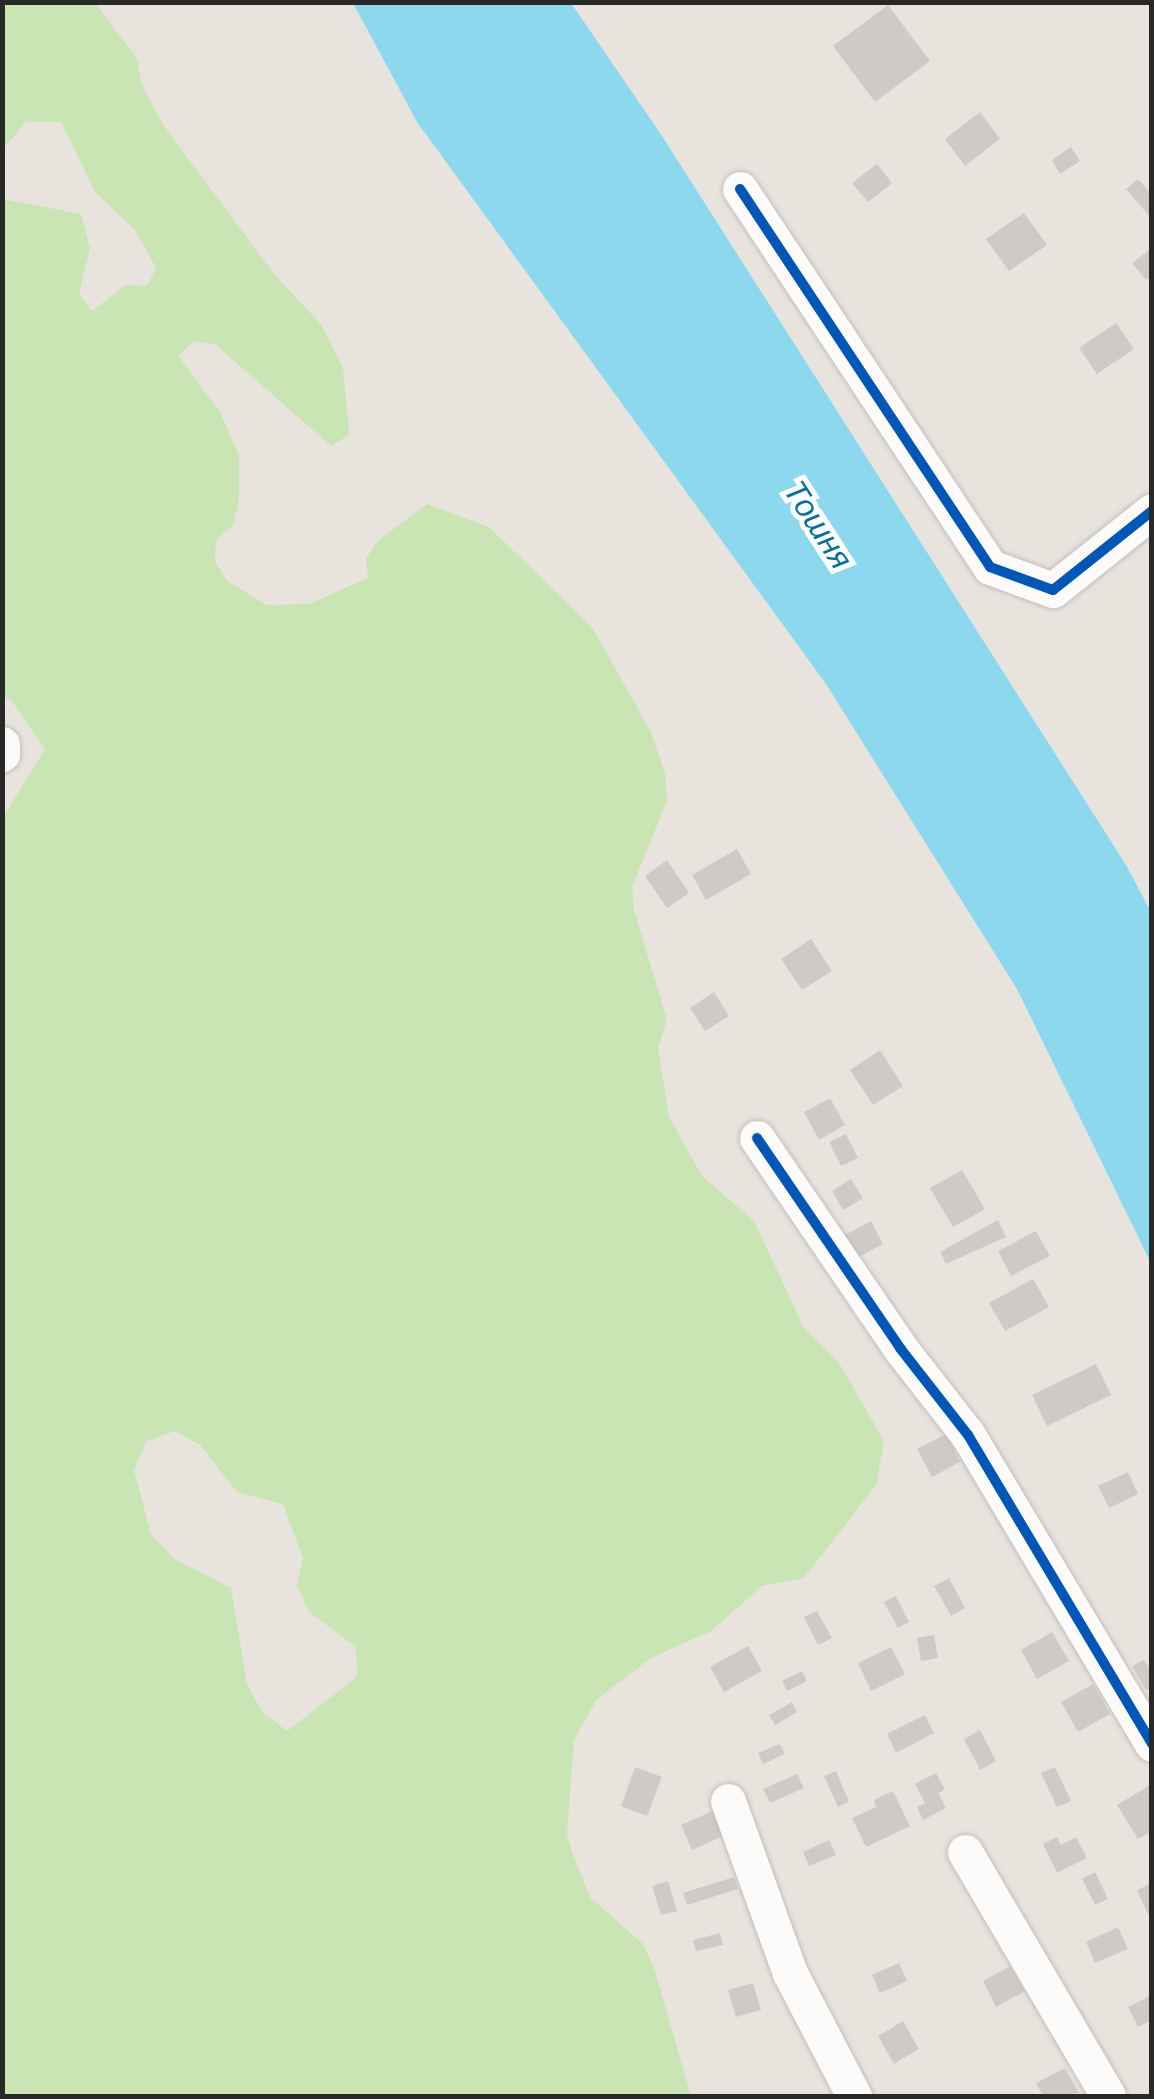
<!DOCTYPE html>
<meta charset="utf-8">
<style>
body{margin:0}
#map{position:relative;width:1154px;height:2099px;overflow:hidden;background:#e8e3dd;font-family:"Archivo Narrow",sans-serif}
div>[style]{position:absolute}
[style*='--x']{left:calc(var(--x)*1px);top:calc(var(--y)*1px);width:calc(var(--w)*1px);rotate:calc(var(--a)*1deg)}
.green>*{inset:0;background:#cae5b4}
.water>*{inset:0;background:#8cd8ee}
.building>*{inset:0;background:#cecbc7}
.roads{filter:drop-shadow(0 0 2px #c1bfbf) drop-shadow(0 0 2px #c1bfbf)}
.minor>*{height:35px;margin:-17.5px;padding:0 17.5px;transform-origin:17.5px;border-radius:17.5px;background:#fcfbfa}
.cycleway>*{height:10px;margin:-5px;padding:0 5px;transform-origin:5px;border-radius:5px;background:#0057b8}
span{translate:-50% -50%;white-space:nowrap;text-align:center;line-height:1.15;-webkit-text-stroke:10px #fff;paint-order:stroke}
.water-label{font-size:32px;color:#06709f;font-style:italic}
.frame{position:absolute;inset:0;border:5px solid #282828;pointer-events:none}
</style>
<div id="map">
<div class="green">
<div style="clip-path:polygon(evenodd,3px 2px,96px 4px,137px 59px,141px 83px,162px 123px,273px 273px,321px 324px,343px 368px,349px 435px,331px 446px,216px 345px,194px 341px,178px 356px,220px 412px,239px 456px,239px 501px,233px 525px,216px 540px,215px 562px,227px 581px,267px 605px,309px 604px,368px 578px,366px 558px,379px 540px,427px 504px,489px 527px,592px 627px,650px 730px,665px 773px,667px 801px,632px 887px,634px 910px,667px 1020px,658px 1048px,669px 1117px,702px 1176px,754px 1221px,804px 1328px,839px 1363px,884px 1441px,876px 1485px,804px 1578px,762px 1586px,711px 1631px,651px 1658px,597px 1699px,574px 1740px,567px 1834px,573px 1855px,590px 1897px,643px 1944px,653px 1965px,691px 2096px,3px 2096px,2px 819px,45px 749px,11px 700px,3px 695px,3px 199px,81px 214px,90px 248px,79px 294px,92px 311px,126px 285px,147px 286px,156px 268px,135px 230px,95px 192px,61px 122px,26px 122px,3px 149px,3px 2px,175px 1431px,200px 1445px,237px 1492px,283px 1504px,303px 1558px,297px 1586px,309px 1612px,356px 1647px,357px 1677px,287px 1731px,262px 1712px,247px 1684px,231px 1588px,174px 1559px,151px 1534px,134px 1470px,146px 1441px,175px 1431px)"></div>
</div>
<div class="water">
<div style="clip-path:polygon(353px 3px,571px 3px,662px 136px,1126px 865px,1151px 912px,1151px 1263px,1017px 989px,826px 684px,417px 122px)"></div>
</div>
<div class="building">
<div style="clip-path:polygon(888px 5px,930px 61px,875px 102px,833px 46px)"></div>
<div style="clip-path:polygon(980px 112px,1000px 139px,965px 166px,945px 139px)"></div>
<div style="clip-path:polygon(1071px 147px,1080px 161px,1060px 174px,1052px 160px)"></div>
<div style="clip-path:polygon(877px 164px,892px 183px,868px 202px,852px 183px)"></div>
<div style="clip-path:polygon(1138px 179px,1152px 195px,1152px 219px,1126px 189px)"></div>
<div style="clip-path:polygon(1024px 213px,1047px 245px,1009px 271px,986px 239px)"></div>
<div style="clip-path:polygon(1152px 248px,1152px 276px,1146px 280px,1132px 263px)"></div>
<div style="clip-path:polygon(1116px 323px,1134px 349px,1097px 374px,1079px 348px)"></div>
<div style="clip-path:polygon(737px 849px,751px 874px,706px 900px,692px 875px)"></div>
<div style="clip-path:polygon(667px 860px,689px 893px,667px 908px,645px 876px)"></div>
<div style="clip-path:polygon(811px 939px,832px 971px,802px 990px,781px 959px)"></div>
<div style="clip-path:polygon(714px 992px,729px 1016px,705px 1031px,690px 1008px)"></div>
<div style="clip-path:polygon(880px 1050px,903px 1086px,873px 1105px,850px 1070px)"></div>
<div style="clip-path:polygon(830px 1098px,845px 1125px,819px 1140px,804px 1112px)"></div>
<div style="clip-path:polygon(846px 1134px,858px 1158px,841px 1166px,829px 1142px)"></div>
<div style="clip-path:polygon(962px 1170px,985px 1209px,953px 1227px,930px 1188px)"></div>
<div style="clip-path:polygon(851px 1179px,863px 1198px,843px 1210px,832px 1191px)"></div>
<div style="clip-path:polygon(998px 1220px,1006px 1237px,946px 1264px,940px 1252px)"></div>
<div style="clip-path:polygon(871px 1221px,883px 1244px,855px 1259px,843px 1236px)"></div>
<div style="clip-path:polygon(1036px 1231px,1050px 1256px,1011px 1276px,998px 1251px)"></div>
<div style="clip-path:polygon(1033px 1279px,1049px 1307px,1005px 1331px,989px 1303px)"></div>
<div style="clip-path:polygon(1096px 1364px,1111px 1395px,1047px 1426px,1032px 1395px)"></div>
<div style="clip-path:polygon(946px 1434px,960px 1462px,932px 1477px,917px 1449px)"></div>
<div style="clip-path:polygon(1128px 1472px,1138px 1494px,1109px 1508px,1098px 1486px)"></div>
<div style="clip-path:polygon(949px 1578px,965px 1608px,951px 1616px,934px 1586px)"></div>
<div style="clip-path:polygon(896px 1596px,909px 1622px,898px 1628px,884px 1602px)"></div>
<div style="clip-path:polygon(817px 1611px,832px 1638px,818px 1645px,804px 1617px)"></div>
<div style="clip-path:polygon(1052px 1632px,1069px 1661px,1037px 1679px,1021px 1650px)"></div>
<div style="clip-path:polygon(934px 1635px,938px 1658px,921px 1661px,917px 1638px)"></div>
<div style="clip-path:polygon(748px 1646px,762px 1671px,724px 1692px,710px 1667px)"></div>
<div style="clip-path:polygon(891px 1647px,905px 1674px,871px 1691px,858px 1663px)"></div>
<div style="clip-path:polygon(1144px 1660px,1152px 1673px,1152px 1687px,1146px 1690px,1132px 1666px)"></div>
<div style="clip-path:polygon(802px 1671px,807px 1681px,787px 1691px,782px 1681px)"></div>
<div style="clip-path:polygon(1093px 1684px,1110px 1714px,1078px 1732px,1061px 1702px)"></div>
<div style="clip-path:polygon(792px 1702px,797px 1712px,775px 1725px,769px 1715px)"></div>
<div style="clip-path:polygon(925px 1715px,934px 1733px,896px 1753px,887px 1734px)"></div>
<div style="clip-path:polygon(980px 1730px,996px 1761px,980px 1770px,964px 1739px)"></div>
<div style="clip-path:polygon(780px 1744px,785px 1754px,763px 1764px,758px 1753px)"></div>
<div style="clip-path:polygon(635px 1767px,662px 1777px,647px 1816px,621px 1806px)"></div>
<div style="clip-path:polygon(1055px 1767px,1071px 1801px,1057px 1807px,1041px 1773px)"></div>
<div style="clip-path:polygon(836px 1771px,849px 1802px,838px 1807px,824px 1776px)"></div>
<div style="clip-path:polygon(936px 1773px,945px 1790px,938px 1793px,946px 1808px,923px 1820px,917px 1807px,925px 1803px,915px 1784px)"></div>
<div style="clip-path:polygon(797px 1774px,804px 1788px,770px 1803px,763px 1789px)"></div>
<div style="clip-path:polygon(1152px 1784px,1152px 1831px,1138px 1839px,1117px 1805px)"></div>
<div style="clip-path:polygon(893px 1791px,910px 1826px,866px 1847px,852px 1818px,876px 1807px,874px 1800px)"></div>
<div style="clip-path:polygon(717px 1809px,727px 1834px,692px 1850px,681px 1825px)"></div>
<div style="clip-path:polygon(1057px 1837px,1061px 1845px,1076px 1837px,1087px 1858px,1057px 1873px,1043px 1844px)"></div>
<div style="clip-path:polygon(829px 1840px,836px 1855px,809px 1866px,803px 1852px)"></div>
<div style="clip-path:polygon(1095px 1872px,1108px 1899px,1095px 1905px,1082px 1879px)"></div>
<div style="clip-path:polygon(734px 1877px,738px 1889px,687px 1905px,683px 1893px)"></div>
<div style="clip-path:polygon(668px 1881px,677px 1911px,661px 1915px,652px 1886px)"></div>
<div style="clip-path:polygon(1152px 1883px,1152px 1912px,1148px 1914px,1137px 1890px)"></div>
<div style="clip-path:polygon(1118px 1927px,1128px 1949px,1095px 1963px,1086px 1942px)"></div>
<div style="clip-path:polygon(720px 1933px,723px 1945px,696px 1951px,693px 1940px)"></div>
<div style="clip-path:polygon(899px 1963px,907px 1981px,880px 1993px,872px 1975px)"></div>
<div style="clip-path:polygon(1011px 1966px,1025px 1991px,996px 2007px,983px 1981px)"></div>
<div style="clip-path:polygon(753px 1983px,761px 2010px,736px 2017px,728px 1990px)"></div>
<div style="clip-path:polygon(1152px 1995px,1152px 2020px,1138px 2027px,1128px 2007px)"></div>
<div style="clip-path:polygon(903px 2021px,919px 2049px,894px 2064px,878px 2036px)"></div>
<div style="clip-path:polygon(1065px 2068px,1079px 2093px,1043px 2096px,1036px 2083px)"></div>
</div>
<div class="roads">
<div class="minor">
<div style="--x:740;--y:189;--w:453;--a:56.5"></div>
<div style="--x:990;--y:567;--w:67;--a:20.1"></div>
<div style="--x:1053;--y:590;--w:127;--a:-38.6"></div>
<div style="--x:2;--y:744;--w:10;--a:90"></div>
<div style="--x:757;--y:1138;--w:254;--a:55.7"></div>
<div style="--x:900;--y:1348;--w:110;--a:52"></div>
<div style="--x:968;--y:1435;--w:360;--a:59.2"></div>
<div style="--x:728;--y:1801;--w:183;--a:70.2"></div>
<div style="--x:790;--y:1973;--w:139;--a:62.5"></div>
<div style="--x:965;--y:1852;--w:283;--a:59.6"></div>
</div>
</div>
<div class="cycleway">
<div style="--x:740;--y:189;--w:453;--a:56.5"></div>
<div style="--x:990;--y:567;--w:67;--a:20.1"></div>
<div style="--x:1053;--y:590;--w:127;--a:-38.6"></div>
<div style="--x:757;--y:1138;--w:254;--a:55.7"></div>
<div style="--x:900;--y:1348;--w:110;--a:52"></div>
<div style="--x:968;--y:1435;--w:360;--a:59.2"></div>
</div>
<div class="water-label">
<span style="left:818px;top:525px;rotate:57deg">Тошня</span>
</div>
<div class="frame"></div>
</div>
